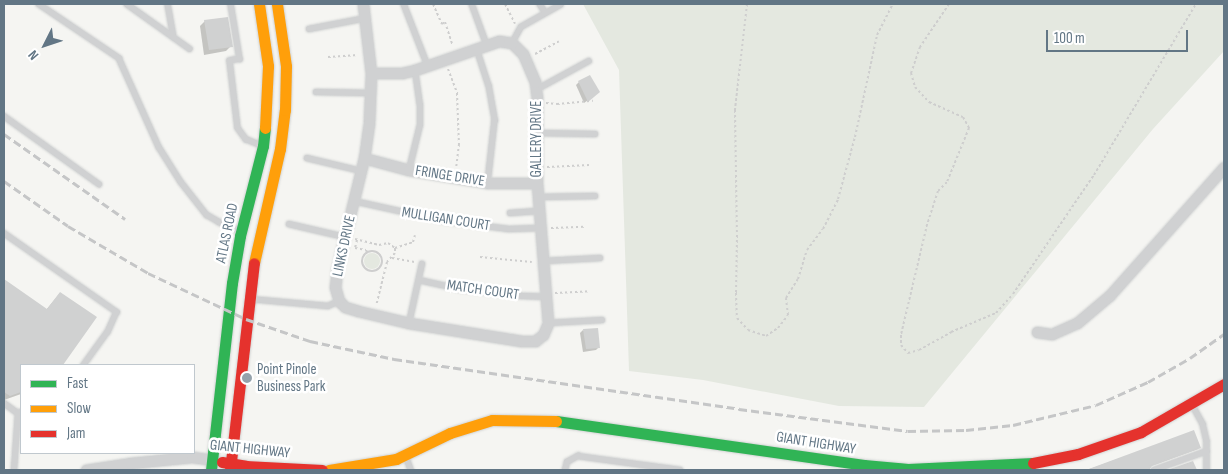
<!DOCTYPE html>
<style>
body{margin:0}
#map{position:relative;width:1228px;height:474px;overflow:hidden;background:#f5f5f2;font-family:"Sofia Sans Condensed",sans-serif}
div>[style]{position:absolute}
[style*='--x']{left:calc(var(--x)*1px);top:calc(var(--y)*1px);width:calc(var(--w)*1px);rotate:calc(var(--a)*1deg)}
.green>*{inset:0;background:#e4e8e0}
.round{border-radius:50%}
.shadow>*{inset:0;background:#0003}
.building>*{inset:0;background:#d0d1d1}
.path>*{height:2px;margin-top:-1px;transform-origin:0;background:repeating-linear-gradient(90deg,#cecece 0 2.5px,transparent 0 5px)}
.path>.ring{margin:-1px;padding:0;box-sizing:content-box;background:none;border:2px solid #cecece;border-radius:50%}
.roads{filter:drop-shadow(0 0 1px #d0d2d2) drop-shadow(0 0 1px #d0d2d2)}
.lane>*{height:5.5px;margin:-2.75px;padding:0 2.75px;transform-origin:2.75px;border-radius:2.75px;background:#d0d1d2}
.street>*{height:11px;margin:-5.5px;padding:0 5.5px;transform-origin:5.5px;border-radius:5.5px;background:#d0d1d2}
.fast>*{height:11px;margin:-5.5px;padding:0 5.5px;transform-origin:5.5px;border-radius:5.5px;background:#30b455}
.slow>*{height:11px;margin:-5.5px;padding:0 5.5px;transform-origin:5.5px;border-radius:5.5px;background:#ff9f0a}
.jam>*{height:11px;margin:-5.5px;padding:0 5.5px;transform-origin:5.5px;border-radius:5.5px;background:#e5322d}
.rail>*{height:3px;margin-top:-1.5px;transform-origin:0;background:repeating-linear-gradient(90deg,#c5c6c7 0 8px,transparent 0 12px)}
.dots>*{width:14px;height:14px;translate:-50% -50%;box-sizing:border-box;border:2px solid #fff;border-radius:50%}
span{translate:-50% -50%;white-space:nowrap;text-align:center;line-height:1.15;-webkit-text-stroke:5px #fff;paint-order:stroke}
.street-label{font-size:15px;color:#627685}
.poi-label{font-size:15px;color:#627685}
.left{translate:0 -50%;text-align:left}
.frame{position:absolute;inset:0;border:5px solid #627685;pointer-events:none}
.legend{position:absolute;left:20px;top:364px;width:175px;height:90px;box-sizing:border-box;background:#fff;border:1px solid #c0c8ce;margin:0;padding:6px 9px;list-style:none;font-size:15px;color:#627685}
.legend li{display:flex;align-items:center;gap:10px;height:25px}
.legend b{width:25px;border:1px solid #c0c8ce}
.north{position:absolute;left:20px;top:20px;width:50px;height:50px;-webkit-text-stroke:4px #fff;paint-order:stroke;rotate:229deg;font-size:14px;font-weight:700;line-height:20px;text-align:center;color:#627685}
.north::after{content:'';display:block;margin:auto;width:18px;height:22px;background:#627685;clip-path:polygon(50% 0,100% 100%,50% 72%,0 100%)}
.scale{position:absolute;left:1046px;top:30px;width:142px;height:22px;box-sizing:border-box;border:2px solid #627685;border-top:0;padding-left:6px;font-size:15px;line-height:18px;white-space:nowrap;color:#627685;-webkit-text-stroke:4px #fff;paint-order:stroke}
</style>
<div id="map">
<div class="green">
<div style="clip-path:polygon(583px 4px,1224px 4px,1224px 51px,1153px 129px,924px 407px,839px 406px,703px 380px,629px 371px,619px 70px)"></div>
<div class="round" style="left:364px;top:253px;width:16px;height:16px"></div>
</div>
<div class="shadow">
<div style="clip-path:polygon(205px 21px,231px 46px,226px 51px,204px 55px,200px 26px)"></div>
<div style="clip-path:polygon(579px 82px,595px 95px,584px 103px,576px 85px)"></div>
<div style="clip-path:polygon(4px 280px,46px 310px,60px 293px,95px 318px,62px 365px,21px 365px,21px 394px,4px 400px)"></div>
<div style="clip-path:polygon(583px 330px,599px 347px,596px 350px,583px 352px,580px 333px)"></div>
<div style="clip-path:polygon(1193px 432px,1198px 449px,1151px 466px,1149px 470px,1087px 470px)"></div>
</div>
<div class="building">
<div style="clip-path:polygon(228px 17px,233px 47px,209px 50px,204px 20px)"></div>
<div style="clip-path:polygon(590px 75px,600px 92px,588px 102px,578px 81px)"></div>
<div style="clip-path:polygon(4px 279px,47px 309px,60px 292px,97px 317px,63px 365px,21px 365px,21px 392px,10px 396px,4px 392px)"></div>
<div style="clip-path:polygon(598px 328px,600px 348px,586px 349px,583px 329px)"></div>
<div style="clip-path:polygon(1194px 430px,1201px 448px,1152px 466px,1149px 470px,1086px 470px)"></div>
<div style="clip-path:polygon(1193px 461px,1197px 470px,1167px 470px)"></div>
</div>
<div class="path">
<div style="--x:433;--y:4;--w:22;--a:66"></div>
<div style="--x:442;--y:24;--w:4;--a:-34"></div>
<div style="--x:445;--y:22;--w:25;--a:72"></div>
<div style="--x:505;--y:4;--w:22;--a:63"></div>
<div style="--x:747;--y:4;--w:107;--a:96.5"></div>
<div style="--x:735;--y:110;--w:125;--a:89.1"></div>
<div style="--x:737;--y:235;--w:58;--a:91"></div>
<div style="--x:736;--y:293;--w:25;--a:88"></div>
<div style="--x:737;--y:318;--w:16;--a:47"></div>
<div style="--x:748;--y:330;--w:19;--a:18"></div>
<div style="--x:766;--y:336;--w:14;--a:-34"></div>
<div style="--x:778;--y:328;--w:16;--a:-52"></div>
<div style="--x:788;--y:315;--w:17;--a:-97"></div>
<div style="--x:786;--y:298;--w:22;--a:-58"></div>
<div style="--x:798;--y:279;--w:30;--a:-73"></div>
<div style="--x:807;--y:250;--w:26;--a:-53"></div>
<div style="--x:823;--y:229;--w:34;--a:-63"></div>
<div style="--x:838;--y:199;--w:64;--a:-74.7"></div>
<div style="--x:855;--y:137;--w:104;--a:-77.8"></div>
<div style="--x:877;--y:35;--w:35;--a:-63"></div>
<div style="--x:949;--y:4;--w:52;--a:124"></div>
<div style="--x:920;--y:47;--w:28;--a:109"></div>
<div style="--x:911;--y:73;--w:15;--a:74"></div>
<div style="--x:915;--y:87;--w:21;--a:47"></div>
<div style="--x:929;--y:102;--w:37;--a:24"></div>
<div style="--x:963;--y:117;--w:13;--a:61"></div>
<div style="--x:969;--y:128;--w:58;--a:112.2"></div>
<div style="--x:947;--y:182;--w:13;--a:135"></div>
<div style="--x:938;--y:191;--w:40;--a:108"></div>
<div style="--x:926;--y:229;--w:109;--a:103.3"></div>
<div style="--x:901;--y:335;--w:10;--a:90"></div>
<div style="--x:901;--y:345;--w:11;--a:49"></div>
<div style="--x:908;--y:353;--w:11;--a:-15"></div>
<div style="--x:919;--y:350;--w:37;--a:-29"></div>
<div style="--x:951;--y:332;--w:49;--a:-22.9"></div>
<div style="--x:996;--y:313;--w:25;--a:-48"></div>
<div style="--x:1013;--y:294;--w:144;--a:-55.8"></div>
<div style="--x:1094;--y:175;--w:199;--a:-59.2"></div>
<div style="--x:535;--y:54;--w:27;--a:-28"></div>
<div style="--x:328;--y:57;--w:30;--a:-4"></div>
<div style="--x:448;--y:69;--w:26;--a:69"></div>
<div style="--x:457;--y:93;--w:51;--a:87.8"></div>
<div style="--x:459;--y:144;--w:24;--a:97"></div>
<div style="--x:546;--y:103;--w:11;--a:5"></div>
<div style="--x:557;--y:104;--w:36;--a:-5"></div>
<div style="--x:547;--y:167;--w:42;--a:-2.7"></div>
<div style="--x:551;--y:228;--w:33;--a:-2"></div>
<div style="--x:355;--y:239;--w:25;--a:14"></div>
<div style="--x:379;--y:245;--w:9;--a:-13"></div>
<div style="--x:388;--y:243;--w:9;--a:36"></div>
<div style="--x:395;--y:248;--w:5;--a:90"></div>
<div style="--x:395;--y:253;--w:12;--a:132"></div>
<div style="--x:387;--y:262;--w:45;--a:104"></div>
<div style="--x:357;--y:240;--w:8;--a:104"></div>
<div style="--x:355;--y:248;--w:11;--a:10"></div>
<div style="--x:366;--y:250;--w:2;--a:63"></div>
<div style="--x:395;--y:248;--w:19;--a:-18"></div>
<div style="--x:413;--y:242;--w:7;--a:-74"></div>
<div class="ring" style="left:362px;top:251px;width:18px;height:18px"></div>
<div style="--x:480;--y:257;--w:52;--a:5.5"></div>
<div style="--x:392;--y:258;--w:23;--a:10"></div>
<div style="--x:555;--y:293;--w:35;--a:-3"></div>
</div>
<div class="roads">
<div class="lane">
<div style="--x:39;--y:4;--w:97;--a:34"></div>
<div style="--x:119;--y:58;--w:98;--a:65.8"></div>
<div style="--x:159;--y:147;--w:41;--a:57.8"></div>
<div style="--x:181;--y:182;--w:42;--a:51.8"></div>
<div style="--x:207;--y:215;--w:14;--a:30"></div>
<div style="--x:219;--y:222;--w:23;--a:23"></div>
<div style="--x:127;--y:4;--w:77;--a:35.5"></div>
<div style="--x:168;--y:4;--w:34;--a:80"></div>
<div style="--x:231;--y:4;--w:56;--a:80.7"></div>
<div style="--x:240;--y:59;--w:10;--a:169"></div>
<div style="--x:230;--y:61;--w:67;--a:83.2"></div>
<div style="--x:238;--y:128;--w:14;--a:54"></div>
<div style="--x:246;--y:139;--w:15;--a:23"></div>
<div style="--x:404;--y:4;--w:66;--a:68.8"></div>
<div style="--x:472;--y:4;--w:44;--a:69.9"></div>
<div style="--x:540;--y:4;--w:9;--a:58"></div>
<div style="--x:309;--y:29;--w:58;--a:-10.9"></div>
<div style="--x:512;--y:43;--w:18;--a:-61"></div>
<div style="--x:521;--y:27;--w:45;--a:-29.4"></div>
<div style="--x:477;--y:49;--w:38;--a:72"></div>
<div style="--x:489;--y:85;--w:36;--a:80"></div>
<div style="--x:495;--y:120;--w:63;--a:96.3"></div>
<div style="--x:536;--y:90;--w:60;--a:-28.7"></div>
<div style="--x:316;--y:92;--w:54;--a:1.1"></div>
<div style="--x:4;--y:116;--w:117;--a:35.6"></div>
<div style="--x:537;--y:133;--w:58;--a:1"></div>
<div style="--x:307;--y:158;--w:56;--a:13.5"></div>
<div style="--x:409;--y:170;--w:46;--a:-76.3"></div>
<div style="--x:420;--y:125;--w:19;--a:-90"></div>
<div style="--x:420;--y:106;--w:36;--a:-98"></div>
<div style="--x:538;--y:197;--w:57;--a:-1"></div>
<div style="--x:354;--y:201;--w:93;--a:12.4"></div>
<div style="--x:445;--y:221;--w:64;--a:7.1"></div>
<div style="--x:509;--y:229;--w:31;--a:-2"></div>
<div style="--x:510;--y:213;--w:28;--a:-4"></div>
<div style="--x:289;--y:224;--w:57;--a:13.1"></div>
<div style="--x:4;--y:233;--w:138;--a:35"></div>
<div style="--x:117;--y:312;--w:22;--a:114"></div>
<div style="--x:108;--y:332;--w:41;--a:126"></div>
<div style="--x:544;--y:261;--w:56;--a:-3.1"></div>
<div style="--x:419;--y:280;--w:42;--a:12.4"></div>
<div style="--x:460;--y:289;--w:63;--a:6.3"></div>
<div style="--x:523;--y:296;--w:24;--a:2"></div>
<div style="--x:250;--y:299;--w:78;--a:5.1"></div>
<div style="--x:328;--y:306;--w:12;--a:-24"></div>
<div style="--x:409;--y:323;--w:60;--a:-77.6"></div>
<div style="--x:548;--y:323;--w:54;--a:-3.2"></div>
<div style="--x:4;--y:403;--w:17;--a:36"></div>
<div style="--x:1192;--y:404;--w:23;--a:61"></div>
<div style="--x:1203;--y:424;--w:17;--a:77"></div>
<div style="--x:1207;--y:441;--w:29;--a:90"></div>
<div style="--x:406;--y:456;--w:15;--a:70"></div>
<div style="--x:14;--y:470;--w:57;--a:-86"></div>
<div style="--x:18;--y:413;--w:3;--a:-18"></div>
<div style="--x:565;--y:470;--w:8;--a:-76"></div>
<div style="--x:567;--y:462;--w:13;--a:-29"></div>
<div style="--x:578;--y:456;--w:103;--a:7.8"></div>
<div style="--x:1154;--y:470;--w:56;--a:-19.7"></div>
</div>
<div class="street">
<div style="--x:363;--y:4;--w:69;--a:83.4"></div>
<div style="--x:371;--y:73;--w:50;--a:92.3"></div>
<div style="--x:369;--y:123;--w:35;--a:98"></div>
<div style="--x:364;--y:158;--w:114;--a:103.7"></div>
<div style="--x:337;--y:269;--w:18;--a:96"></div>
<div style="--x:335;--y:287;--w:15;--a:74"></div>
<div style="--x:339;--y:301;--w:8;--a:45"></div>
<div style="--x:345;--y:307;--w:14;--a:17"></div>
<div style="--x:358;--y:311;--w:52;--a:13.2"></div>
<div style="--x:409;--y:323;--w:114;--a:9.1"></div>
<div style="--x:522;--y:341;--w:13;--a:0"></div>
<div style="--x:535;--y:341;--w:10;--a:-37"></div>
<div style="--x:543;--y:335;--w:13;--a:-67"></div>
<div style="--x:548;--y:323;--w:140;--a:-94.5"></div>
<div style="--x:537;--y:183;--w:85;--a:-90"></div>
<div style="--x:537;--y:98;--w:16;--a:-97"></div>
<div style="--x:535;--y:82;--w:30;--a:-113"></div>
<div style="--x:523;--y:54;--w:16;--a:-135"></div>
<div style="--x:512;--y:43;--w:13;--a:-171"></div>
<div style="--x:499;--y:41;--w:89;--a:161"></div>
<div style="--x:415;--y:70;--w:13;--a:167"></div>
<div style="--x:402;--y:73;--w:31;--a:180"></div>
<div style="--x:364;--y:158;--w:47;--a:14.9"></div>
<div style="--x:409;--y:170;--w:80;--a:9.3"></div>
<div style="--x:488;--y:183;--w:49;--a:0"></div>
<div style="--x:1037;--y:332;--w:15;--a:8"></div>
<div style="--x:1052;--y:334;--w:27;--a:-24"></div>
<div style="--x:1077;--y:323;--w:43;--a:-40.3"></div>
<div style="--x:1110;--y:295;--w:171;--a:-48.3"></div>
<div style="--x:86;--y:470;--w:46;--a:-8.8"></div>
<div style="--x:131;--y:463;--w:61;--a:-5.6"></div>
<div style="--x:192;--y:457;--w:21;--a:8"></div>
</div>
<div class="fast">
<div style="--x:556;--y:421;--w:311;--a:8.1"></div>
<div style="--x:864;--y:465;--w:44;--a:5.2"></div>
<div style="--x:908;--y:469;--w:125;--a:-2.7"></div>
<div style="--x:211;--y:470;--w:188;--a:-83.6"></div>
<div style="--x:232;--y:283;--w:48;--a:-80.3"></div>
<div style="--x:240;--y:236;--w:93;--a:-75.7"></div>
<div style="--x:263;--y:146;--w:18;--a:-84"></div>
</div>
<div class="slow">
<div style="--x:259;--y:4;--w:63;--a:81.7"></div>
<div style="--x:268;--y:66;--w:62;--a:92.8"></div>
<div style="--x:254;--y:263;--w:117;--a:-77.2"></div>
<div style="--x:280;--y:149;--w:39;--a:-83"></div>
<div style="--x:285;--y:110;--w:44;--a:-88.7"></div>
<div style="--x:286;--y:66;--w:63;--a:-98.3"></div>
<div style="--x:329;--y:470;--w:68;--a:-9.3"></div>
<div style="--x:396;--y:459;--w:60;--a:-25.7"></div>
<div style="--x:450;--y:433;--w:44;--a:-17.2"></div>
<div style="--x:492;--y:420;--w:64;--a:0.9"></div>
</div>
<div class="jam">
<div style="--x:222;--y:462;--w:24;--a:9"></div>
<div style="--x:246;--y:466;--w:76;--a:3"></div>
<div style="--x:1033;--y:463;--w:46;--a:-11.3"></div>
<div style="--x:1078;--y:454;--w:67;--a:-19.2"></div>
<div style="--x:1141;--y:432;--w:96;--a:-30"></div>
<div style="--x:230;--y:470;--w:208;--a:-83.4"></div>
</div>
</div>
<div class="rail">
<div style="--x:4;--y:134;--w:148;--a:35.1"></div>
<div style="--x:4;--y:181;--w:78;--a:35.1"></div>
<div style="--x:68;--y:226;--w:93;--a:30.4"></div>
<div style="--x:148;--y:273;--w:108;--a:25.1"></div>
<div style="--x:246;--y:319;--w:68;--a:19"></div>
<div style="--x:310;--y:341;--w:86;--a:12.1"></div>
<div style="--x:394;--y:359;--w:349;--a:8.2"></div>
<div style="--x:739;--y:409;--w:170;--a:7.4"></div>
<div style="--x:908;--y:431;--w:58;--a:-1"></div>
<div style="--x:966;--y:430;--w:47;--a:-6.1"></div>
<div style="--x:1013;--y:425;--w:85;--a:-13.5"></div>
<div style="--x:1096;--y:405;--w:57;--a:-23.9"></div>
<div style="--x:1148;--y:382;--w:48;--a:-29.7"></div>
<div style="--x:1190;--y:358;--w:42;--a:-35.2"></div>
</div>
<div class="dots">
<div style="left:247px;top:378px;background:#95a2ab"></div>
</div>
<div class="street-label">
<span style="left:537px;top:139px;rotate:-90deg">GALLERY DRIVE</span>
<span style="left:450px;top:176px;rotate:9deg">FRINGE DRIVE</span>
<span style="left:446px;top:219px;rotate:9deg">MULLIGAN COURT</span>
<span style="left:227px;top:233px;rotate:-78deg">ATLAS ROAD</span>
<span style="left:344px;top:246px;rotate:-78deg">LINKS DRIVE</span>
<span style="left:483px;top:290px;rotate:8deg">MATCH COURT</span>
<span style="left:816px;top:443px;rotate:9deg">GIANT HIGHWAY</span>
<span style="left:250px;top:449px;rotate:6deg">GIANT HIGHWAY</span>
</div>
<div class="poi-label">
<span class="left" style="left:257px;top:378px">Point Pinole<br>Business Park</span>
</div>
<div class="frame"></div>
<ul class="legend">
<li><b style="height:6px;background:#30b455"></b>Fast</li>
<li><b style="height:6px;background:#ff9f0a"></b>Slow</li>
<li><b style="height:6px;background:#e5322d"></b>Jam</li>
</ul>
<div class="north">N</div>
<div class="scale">100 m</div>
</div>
